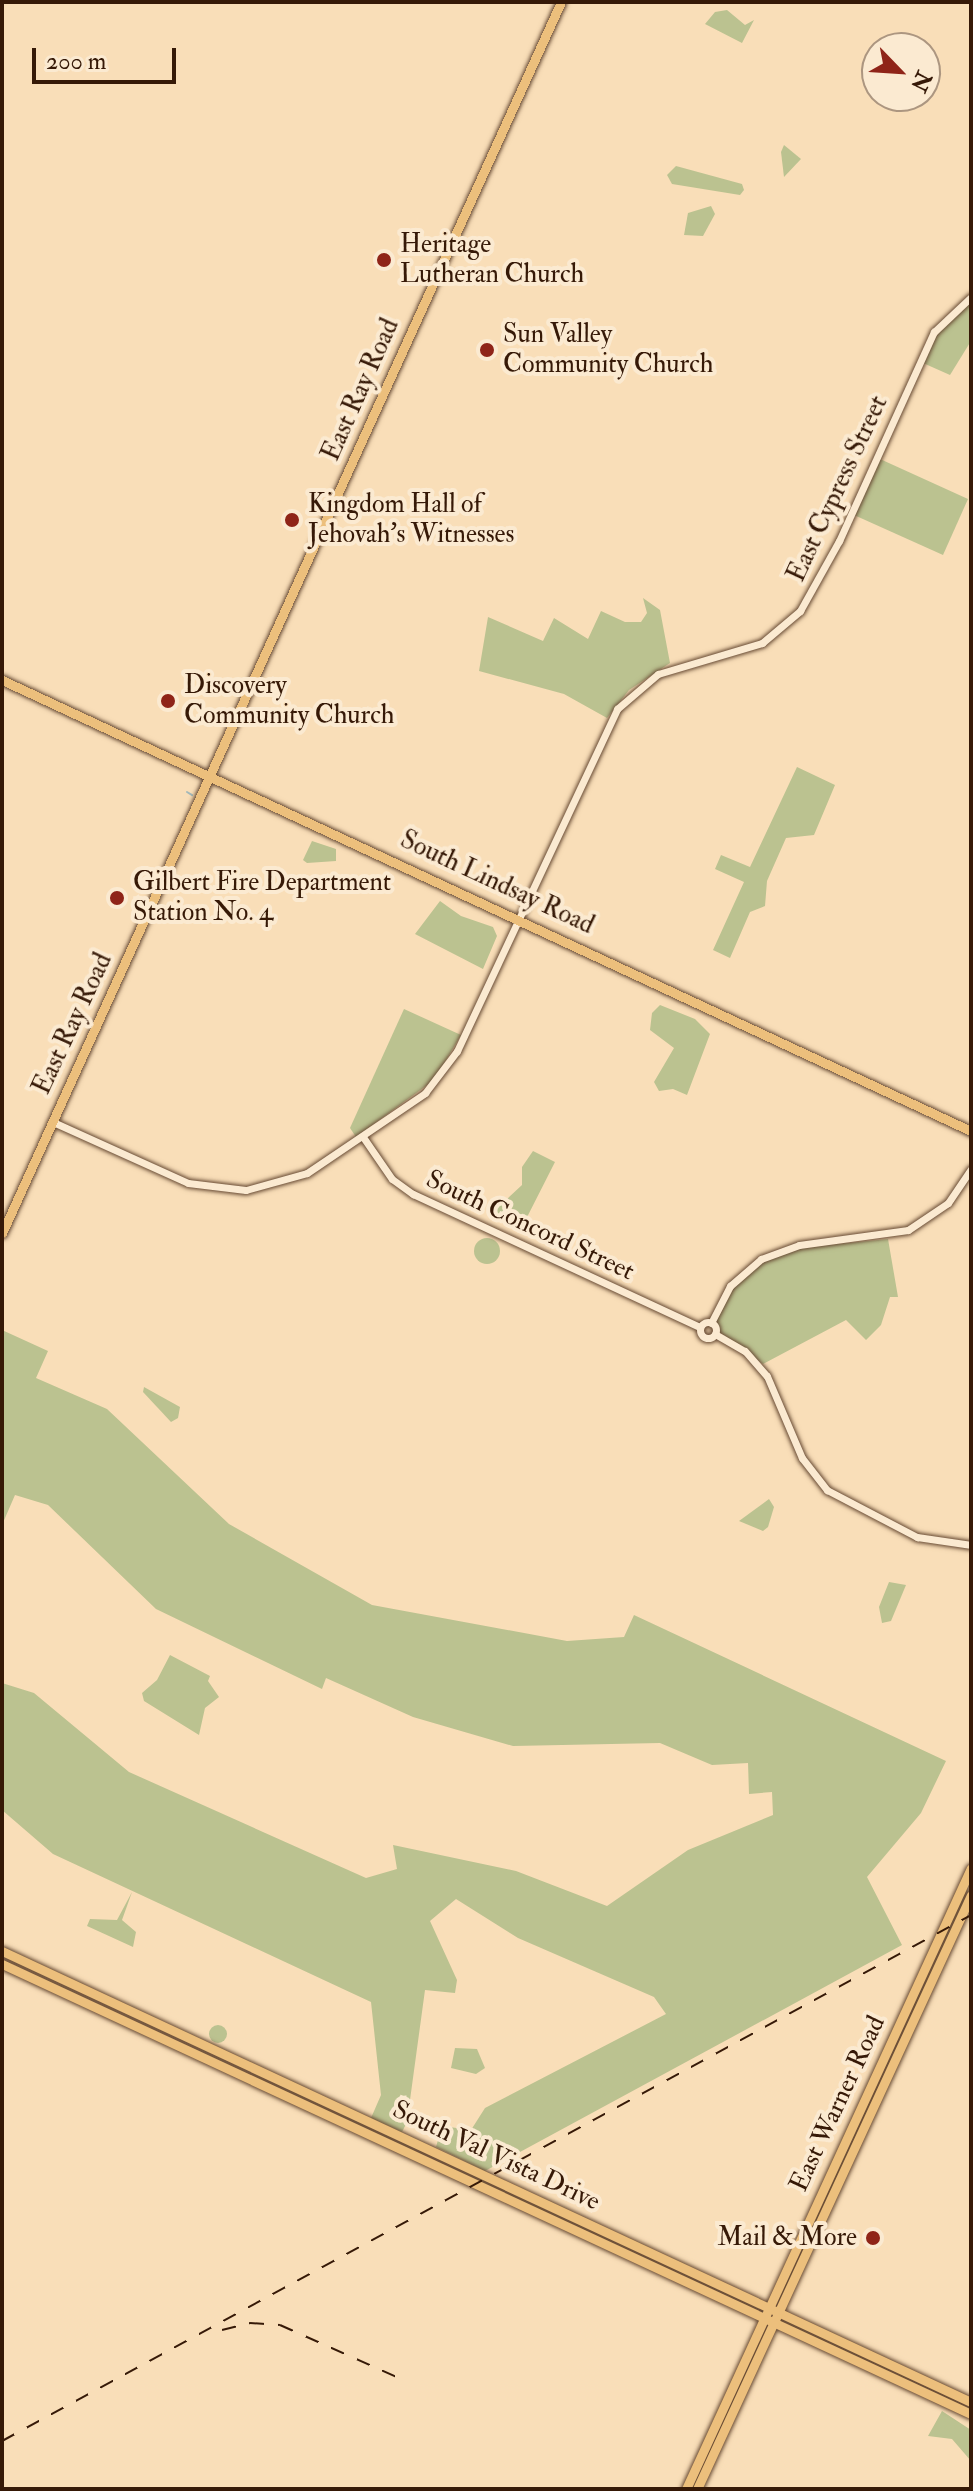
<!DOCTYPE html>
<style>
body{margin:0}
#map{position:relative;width:973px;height:2491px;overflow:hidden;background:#f9deb8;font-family:"IM FELL Double Pica",serif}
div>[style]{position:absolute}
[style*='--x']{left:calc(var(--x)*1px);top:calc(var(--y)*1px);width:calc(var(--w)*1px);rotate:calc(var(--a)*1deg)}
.green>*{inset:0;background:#bbc290}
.round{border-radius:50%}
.stream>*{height:2px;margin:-1px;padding:0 1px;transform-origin:1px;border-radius:1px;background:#a3b9ba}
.roads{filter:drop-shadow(0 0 2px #674a33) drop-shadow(0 0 2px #674a33)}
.minor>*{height:7px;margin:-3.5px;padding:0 3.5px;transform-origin:3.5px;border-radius:3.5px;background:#fbead1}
.minor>.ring{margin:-3.5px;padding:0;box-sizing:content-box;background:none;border:7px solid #fbead1;border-radius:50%}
.major>*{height:9px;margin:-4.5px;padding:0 4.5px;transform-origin:4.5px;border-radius:4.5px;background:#ecbf7c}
.rail>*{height:2px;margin-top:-1px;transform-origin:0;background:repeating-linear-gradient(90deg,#361907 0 14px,transparent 0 28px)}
.dots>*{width:22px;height:22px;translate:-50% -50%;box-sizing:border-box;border:4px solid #fbead1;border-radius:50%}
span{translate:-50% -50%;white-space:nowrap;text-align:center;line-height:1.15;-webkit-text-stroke:8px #fbead1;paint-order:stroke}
.poi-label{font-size:26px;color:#361907}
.left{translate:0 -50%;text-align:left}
.right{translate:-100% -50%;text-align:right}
.street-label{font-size:26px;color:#361907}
.frame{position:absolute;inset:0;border:4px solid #361907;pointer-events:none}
.north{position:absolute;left:861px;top:32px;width:80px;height:80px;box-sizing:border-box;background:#fbead1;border:2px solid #ac9680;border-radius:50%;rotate:115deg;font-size:22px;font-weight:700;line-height:32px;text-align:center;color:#361907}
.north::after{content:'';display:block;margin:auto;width:28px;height:36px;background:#8f2418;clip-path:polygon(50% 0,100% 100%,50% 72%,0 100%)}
.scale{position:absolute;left:32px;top:48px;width:144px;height:36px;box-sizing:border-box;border:4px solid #361907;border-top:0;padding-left:10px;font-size:24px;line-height:28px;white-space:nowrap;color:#361907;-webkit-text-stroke:6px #fbead1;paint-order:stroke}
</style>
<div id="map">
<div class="green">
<div style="clip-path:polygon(727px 10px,745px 25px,754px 20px,742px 43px,705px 24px,715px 12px)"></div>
<div style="clip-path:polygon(784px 145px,801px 159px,784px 177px,781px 152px)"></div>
<div style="clip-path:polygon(676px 166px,742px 184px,744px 190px,740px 195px,672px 184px,667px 175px)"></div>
<div style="clip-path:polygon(711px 206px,715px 214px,703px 236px,684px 235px,688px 213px)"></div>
<div style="clip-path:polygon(971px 301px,971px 341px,950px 375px,923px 363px,937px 334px)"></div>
<div style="clip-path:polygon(880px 459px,968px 499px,943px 555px,854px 515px)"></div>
<div style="clip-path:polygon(643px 598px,660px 610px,670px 663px,629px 690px,607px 718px,564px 694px,479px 671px,488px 617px,543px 641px,554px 618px,588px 639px,601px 611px,625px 622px,641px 622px,647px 613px)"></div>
<div style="clip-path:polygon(797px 767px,835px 785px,814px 835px,786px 838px,767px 881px,765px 906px,750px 912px,730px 958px,713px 950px,744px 882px,715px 869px,721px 855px,750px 867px)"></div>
<div style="clip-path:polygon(312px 841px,336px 849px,336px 861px,307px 863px,303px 860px)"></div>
<div style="clip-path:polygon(440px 901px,461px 916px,493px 927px,497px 936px,483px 969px,415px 934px)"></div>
<div style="clip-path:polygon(660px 1005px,695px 1019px,710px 1034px,687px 1095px,673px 1089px,659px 1091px,654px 1082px,674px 1048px,650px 1030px,652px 1013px)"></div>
<div style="clip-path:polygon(404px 1009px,461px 1035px,434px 1080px,356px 1137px,350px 1128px)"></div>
<div style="clip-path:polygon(533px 1151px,555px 1162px,520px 1231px,493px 1218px,494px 1211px,522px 1185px,522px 1167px)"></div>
<div class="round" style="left:474px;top:1238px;width:26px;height:26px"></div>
<div style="clip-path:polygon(888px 1239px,898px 1297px,890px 1297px,881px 1325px,866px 1340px,846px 1320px,763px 1364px,717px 1330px,715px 1322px,732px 1289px,765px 1260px,798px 1248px)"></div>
<div style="clip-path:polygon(2px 1330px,48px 1351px,36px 1378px,107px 1409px,229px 1524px,372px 1605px,567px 1641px,624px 1637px,634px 1615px,946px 1761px,921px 1813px,867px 1877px,902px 1945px,485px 2171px,436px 2147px,442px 2126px,471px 2130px,485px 2108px,666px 2014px,654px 1997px,518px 1938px,456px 1899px,430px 1921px,457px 1980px,455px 1993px,425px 1990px,407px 2122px,402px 2132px,371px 2118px,381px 2095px,371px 2002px,53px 1854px,2px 1810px,2px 1683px,34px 1693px,129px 1772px,366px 1878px,397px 1869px,393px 1845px,516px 1871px,607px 1906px,688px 1850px,773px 1815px,772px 1792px,749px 1794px,748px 1763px,712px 1765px,660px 1743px,513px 1746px,413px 1717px,326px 1678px,322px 1689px,156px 1609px,48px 1505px,15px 1495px,2px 1525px)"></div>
<div style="clip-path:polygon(144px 1387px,180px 1407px,178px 1418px,171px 1422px,143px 1392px)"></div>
<div style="clip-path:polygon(769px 1499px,774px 1507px,768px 1527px,763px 1531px,739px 1521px)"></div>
<div style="clip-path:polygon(889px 1582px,906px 1585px,891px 1621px,882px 1623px,879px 1607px)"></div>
<div style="clip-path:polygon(170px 1655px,210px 1676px,208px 1681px,219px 1697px,205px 1708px,199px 1735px,144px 1701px,142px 1693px,157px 1680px)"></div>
<div style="clip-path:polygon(132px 1892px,122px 1920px,136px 1932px,133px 1947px,87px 1926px,90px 1919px,117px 1920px)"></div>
<div class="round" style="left:209px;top:2025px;width:18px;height:18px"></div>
<div style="clip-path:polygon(455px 2048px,477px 2049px,485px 2068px,476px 2074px,451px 2068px)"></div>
<div style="clip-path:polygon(942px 2411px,971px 2430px,971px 2461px,952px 2439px,928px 2436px)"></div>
</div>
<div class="stream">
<div style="--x:187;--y:792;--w:6;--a:31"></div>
</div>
<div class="roads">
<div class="minor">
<div style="--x:53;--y:1122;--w:148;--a:24.3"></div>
<div style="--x:188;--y:1183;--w:58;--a:6.9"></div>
<div style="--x:246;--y:1190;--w:63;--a:-15.6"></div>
<div style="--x:307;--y:1173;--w:143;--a:-34.1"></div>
<div style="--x:425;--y:1093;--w:53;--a:-52.7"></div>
<div style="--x:457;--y:1051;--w:378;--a:-64.9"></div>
<div style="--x:617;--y:709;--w:54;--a:-40.5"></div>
<div style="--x:658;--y:674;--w:109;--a:-16.6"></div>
<div style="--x:762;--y:643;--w:50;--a:-40.1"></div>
<div style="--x:800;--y:611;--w:80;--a:-60.9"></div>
<div style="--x:839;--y:541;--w:230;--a:-65.6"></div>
<div style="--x:934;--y:332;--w:51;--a:-43.4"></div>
<div style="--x:363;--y:1137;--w:51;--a:55.4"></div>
<div style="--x:392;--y:1179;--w:26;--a:36"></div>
<div style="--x:413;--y:1194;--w:316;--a:24.9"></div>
<div class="ring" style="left:700px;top:1322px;width:9px;height:9px"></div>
<div style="--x:711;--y:1323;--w:42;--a:-62.8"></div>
<div style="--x:730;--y:1286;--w:41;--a:-41.1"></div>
<div style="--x:761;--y:1259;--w:40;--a:-20.2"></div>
<div style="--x:799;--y:1245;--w:110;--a:-7.8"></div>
<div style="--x:908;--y:1230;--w:48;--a:-34"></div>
<div style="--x:948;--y:1203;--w:41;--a:-55.9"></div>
<div style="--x:715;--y:1334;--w:34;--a:30"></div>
<div style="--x:745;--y:1351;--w:33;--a:49"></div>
<div style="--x:767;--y:1376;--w:89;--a:66.9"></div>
<div style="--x:802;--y:1458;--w:41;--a:52"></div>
<div style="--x:827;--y:1490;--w:102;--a:27.6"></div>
<div style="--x:917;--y:1537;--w:55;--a:8.4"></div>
</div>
<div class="major">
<div style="--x:2;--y:680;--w:1069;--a:24.96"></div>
<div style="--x:2;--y:1233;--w:1352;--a:-65.58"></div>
<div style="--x:2;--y:1951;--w:1069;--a:24.96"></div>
<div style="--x:2;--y:1964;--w:1068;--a:24.91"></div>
<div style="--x:686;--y:2489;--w:683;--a:-65.35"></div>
<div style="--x:697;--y:2489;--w:654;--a:-65.24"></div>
</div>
</div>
<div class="rail">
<div style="--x:222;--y:2330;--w:29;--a:-14"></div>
<div style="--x:250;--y:2323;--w:30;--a:4"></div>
<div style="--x:280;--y:2325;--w:128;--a:24"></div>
<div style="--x:2;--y:2441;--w:1103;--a:-28.49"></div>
</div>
<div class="dots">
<div style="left:384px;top:260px;background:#8f2418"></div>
<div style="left:487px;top:350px;background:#8f2418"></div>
<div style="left:292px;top:520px;background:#8f2418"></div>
<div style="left:168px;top:701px;background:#8f2418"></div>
<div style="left:117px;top:898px;background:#8f2418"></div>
<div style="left:873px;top:2238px;background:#8f2418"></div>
</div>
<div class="poi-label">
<span class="left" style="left:400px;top:260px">Heritage<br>Lutheran Church</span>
<span class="left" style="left:503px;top:350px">Sun Valley<br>Community Church</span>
<span class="left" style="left:308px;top:520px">Kingdom Hall of<br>Jehovah's Witnesses</span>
<span class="left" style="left:184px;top:701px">Discovery<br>Community Church</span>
<span class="left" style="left:133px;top:898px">Gilbert Fire Department<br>Station No. 4</span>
<span class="right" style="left:857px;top:2238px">Mail &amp; More</span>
</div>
<div class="street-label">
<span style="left:361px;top:390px;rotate:-66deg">East Ray Road</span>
<span style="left:838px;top:489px;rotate:-65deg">East Cypress Street</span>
<span style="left:497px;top:883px;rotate:25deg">South Lindsay Road</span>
<span style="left:73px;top:1024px;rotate:-65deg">East Ray Road</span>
<span style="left:530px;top:1226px;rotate:25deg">South Concord Street</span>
<span style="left:838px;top:2104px;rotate:-65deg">East Warner Road</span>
<span style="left:496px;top:2156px;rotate:25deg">South Val Vista Drive</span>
</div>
<div class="frame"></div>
<div class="north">N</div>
<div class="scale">200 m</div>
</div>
